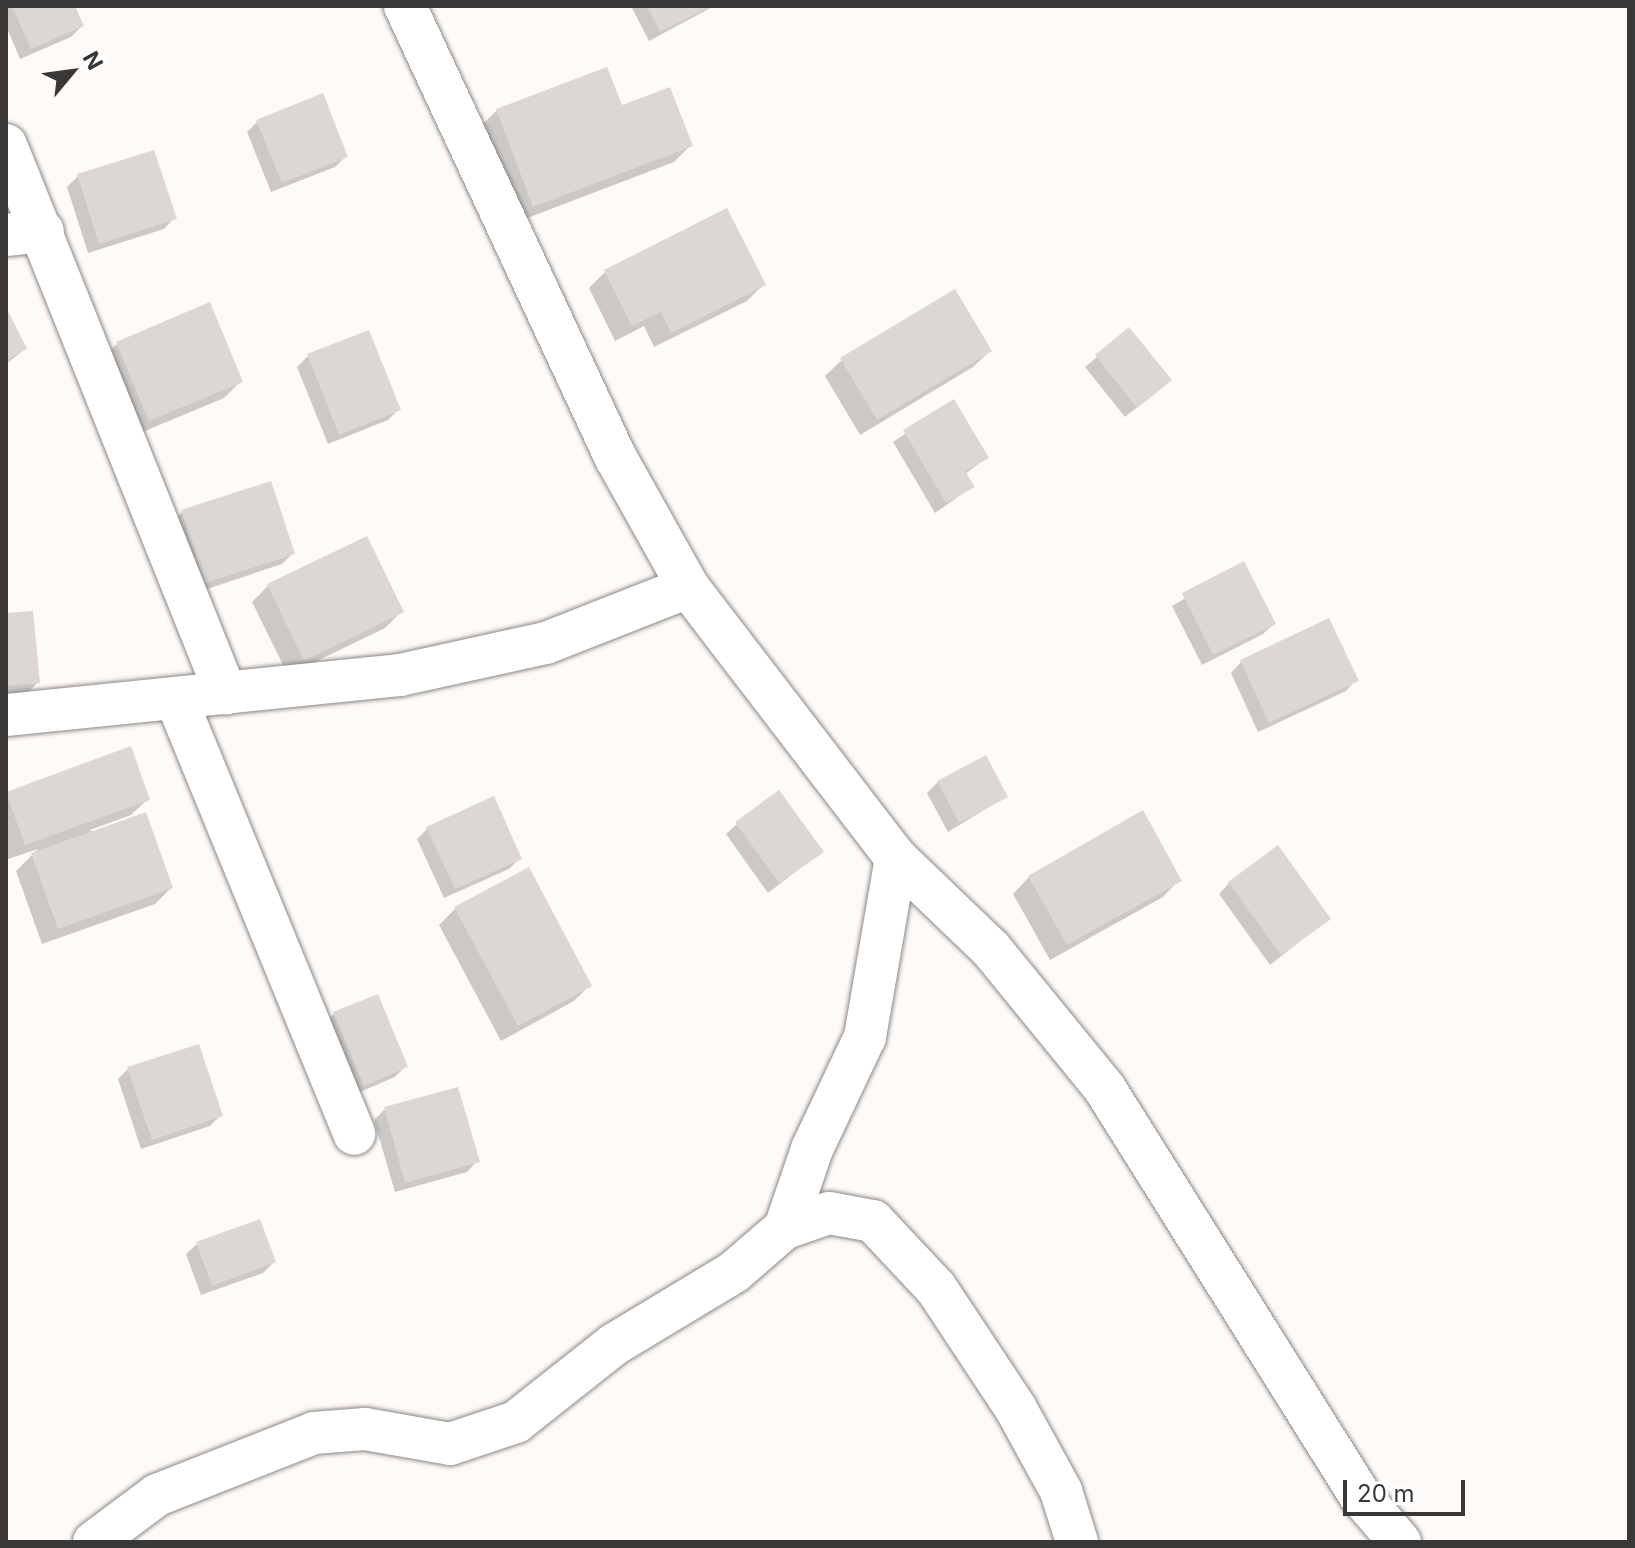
<!DOCTYPE html>
<style>
body{margin:0}
#map{position:relative;width:1635px;height:1548px;overflow:hidden;background:#fefaf7;font-family:Inter,sans-serif}
div>[style]{position:absolute}
[style*='--x']{left:calc(var(--x)*1px);top:calc(var(--y)*1px);width:calc(var(--w)*1px);rotate:calc(var(--a)*1deg)}
.shadow>*{inset:0;background:#0003}
.building>*{inset:0;background:#dad7d4}
.roads{filter:drop-shadow(0 0 2px #8b8885) drop-shadow(0 0 2px #8b8885)}
.street>*{height:42px;margin:-21px;padding:0 21px;transform-origin:21px;border-radius:21px;background:#fff}
span{translate:-50% -50%;white-space:nowrap;text-align:center;line-height:1.15;-webkit-text-stroke:8px #fff;paint-order:stroke}
.frame{position:absolute;inset:0;border:8px solid #393837;pointer-events:none}
.north{position:absolute;left:32px;top:32px;width:80px;height:80px;-webkit-text-stroke:6px #fff;paint-order:stroke;rotate:61deg;font-size:22px;font-weight:700;line-height:32px;text-align:center;color:#393837}
.north::after{content:'';display:block;margin:auto;width:28px;height:36px;background:#393837;clip-path:polygon(50% 0,100% 100%,50% 72%,0 100%)}
.scale{position:absolute;left:1343px;top:1480px;width:122px;height:36px;box-sizing:border-box;border:4px solid #393837;border-top:0;padding-left:10px;font-size:24px;line-height:28px;white-space:nowrap;color:#393837;-webkit-text-stroke:6px #fff;paint-order:stroke}
</style>
<div id="map">
<div class="shadow">
<div style="clip-path:polygon(6px 6px,73px 6px,82px 26px,71px 37px,20px 59px,6px 26px)"></div>
<div style="clip-path:polygon(631px 6px,714px 6px,649px 41px)"></div>
<div style="clip-path:polygon(620px 108px,690px 146px,674px 162px,517px 222px,480px 127px,497px 110px)"></div>
<div style="clip-path:polygon(258px 121px,346px 156px,335px 167px,271px 192px,247px 132px)"></div>
<div style="clip-path:polygon(78px 176px,174px 218px,164px 229px,88px 253px,67px 187px)"></div>
<div style="clip-path:polygon(605px 272px,763px 285px,747px 301px,654px 347px,644px 326px,615px 341px,589px 288px)"></div>
<div style="clip-path:polygon(209px 305px,241px 381px,224px 398px,133px 436px,100px 360px,117px 344px)"></div>
<div style="clip-path:polygon(6px 311px,25px 349px,6px 364px)"></div>
<div style="clip-path:polygon(1129px 330px,1159px 390px,1125px 417px,1085px 367px)"></div>
<div style="clip-path:polygon(990px 351px,973px 367px,860px 435px,825px 376px,842px 360px)"></div>
<div style="clip-path:polygon(308px 356px,399px 409px,388px 420px,328px 444px,297px 367px)"></div>
<div style="clip-path:polygon(953px 402px,986px 458px,965px 474px,972px 487px,935px 513px,893px 442px)"></div>
<div style="clip-path:polygon(182px 512px,293px 553px,282px 564px,195px 593px,171px 523px)"></div>
<div style="clip-path:polygon(1244px 564px,1274px 624px,1263px 634px,1202px 665px,1172px 606px)"></div>
<div style="clip-path:polygon(268px 586px,401px 612px,385px 628px,288px 675px,252px 602px)"></div>
<div style="clip-path:polygon(6px 615px,38px 682px,22px 699px,6px 700px)"></div>
<div style="clip-path:polygon(1241px 662px,1356px 680px,1346px 691px,1258px 732px,1231px 673px)"></div>
<div style="clip-path:polygon(130px 749px,148px 799px,131px 815px,90px 830px,171px 888px,155px 904px,42px 944px,16px 871px,38px 849px,8px 859px,6px 794px)"></div>
<div style="clip-path:polygon(938px 782px,1005px 797px,948px 832px,927px 793px)"></div>
<div style="clip-path:polygon(737px 824px,821px 852px,768px 893px,726px 834px)"></div>
<div style="clip-path:polygon(427px 829px,520px 858px,509px 869px,444px 898px,417px 839px)"></div>
<div style="clip-path:polygon(1029px 877px,1179px 880px,1163px 897px,1050px 960px,1013px 894px)"></div>
<div style="clip-path:polygon(1229px 883px,1328px 919px,1270px 965px,1219px 894px)"></div>
<div style="clip-path:polygon(455px 909px,590px 985px,574px 1001px,501px 1041px,439px 925px)"></div>
<div style="clip-path:polygon(334px 1014px,406px 1066px,395px 1077px,353px 1095px,323px 1025px)"></div>
<div style="clip-path:polygon(128px 1069px,221px 1115px,210px 1126px,141px 1149px,118px 1079px)"></div>
<div style="clip-path:polygon(385px 1109px,477px 1161px,467px 1172px,395px 1192px,374px 1120px)"></div>
<div style="clip-path:polygon(197px 1244px,274px 1262px,263px 1273px,201px 1295px,186px 1254px)"></div>
</div>
<div class="building">
<div style="clip-path:polygon(12px 6px,75px 6px,84px 26px,31px 49px)"></div>
<div style="clip-path:polygon(647px 6px,712px 6px,660px 32px)"></div>
<div style="clip-path:polygon(607px 67px,622px 105px,670px 87px,693px 146px,533px 207px,496px 109px)"></div>
<div style="clip-path:polygon(323px 93px,348px 157px,282px 183px,256px 120px)"></div>
<div style="clip-path:polygon(154px 150px,177px 219px,99px 244px,77px 174px)"></div>
<div style="clip-path:polygon(727px 208px,766px 285px,671px 333px,661px 312px,632px 326px,604px 270px)"></div>
<div style="clip-path:polygon(955px 289px,992px 351px,877px 420px,840px 358px)"></div>
<div style="clip-path:polygon(210px 302px,243px 382px,149px 421px,116px 342px)"></div>
<div style="clip-path:polygon(6px 307px,27px 349px,6px 360px)"></div>
<div style="clip-path:polygon(1129px 327px,1172px 380px,1137px 408px,1095px 355px)"></div>
<div style="clip-path:polygon(369px 330px,401px 410px,339px 435px,307px 354px)"></div>
<div style="clip-path:polygon(954px 399px,989px 458px,965px 471px,975px 487px,946px 503px,903px 430px)"></div>
<div style="clip-path:polygon(271px 481px,295px 554px,205px 583px,181px 510px)"></div>
<div style="clip-path:polygon(367px 536px,404px 612px,304px 661px,267px 584px)"></div>
<div style="clip-path:polygon(1244px 561px,1276px 624px,1213px 655px,1182px 593px)"></div>
<div style="clip-path:polygon(33px 611px,40px 683px,6px 686px,6px 613px)"></div>
<div style="clip-path:polygon(1329px 618px,1359px 681px,1269px 723px,1240px 660px)"></div>
<div style="clip-path:polygon(131px 746px,150px 800px,25px 845px,6px 792px)"></div>
<div style="clip-path:polygon(986px 755px,1008px 797px,959px 823px,937px 781px)"></div>
<div style="clip-path:polygon(779px 790px,824px 852px,779px 883px,735px 822px)"></div>
<div style="clip-path:polygon(494px 796px,522px 859px,455px 889px,426px 827px)"></div>
<div style="clip-path:polygon(1143px 810px,1182px 881px,1067px 945px,1028px 876px)"></div>
<div style="clip-path:polygon(146px 812px,173px 888px,58px 929px,31px 853px)"></div>
<div style="clip-path:polygon(1278px 845px,1331px 919px,1281px 955px,1228px 882px)"></div>
<div style="clip-path:polygon(529px 867px,592px 986px,518px 1026px,454px 907px)"></div>
<div style="clip-path:polygon(378px 994px,408px 1067px,364px 1086px,333px 1012px)"></div>
<div style="clip-path:polygon(199px 1044px,223px 1116px,152px 1140px,127px 1067px)"></div>
<div style="clip-path:polygon(458px 1087px,480px 1162px,405px 1183px,384px 1107px)"></div>
<div style="clip-path:polygon(260px 1219px,276px 1262px,212px 1286px,196px 1242px)"></div>
</div>
<div class="roads">
<div class="street">
<div style="--x:405;--y:6;--w:499;--a:65"></div>
<div style="--x:616;--y:458;--w:148;--a:60.8"></div>
<div style="--x:688;--y:587;--w:342;--a:52.5"></div>
<div style="--x:896;--y:858;--w:132;--a:43.8"></div>
<div style="--x:991;--y:949;--w:181;--a:50.8"></div>
<div style="--x:1105;--y:1089;--w:483;--a:57.9"></div>
<div style="--x:1362;--y:1498;--w:58;--a:49.2"></div>
<div style="--x:6;--y:145;--w:591;--a:68.16"></div>
<div style="--x:6;--y:235;--w:37;--a:-6"></div>
<div style="--x:176;--y:699;--w:470;--a:67.7"></div>
<div style="--x:6;--y:715;--w:396;--a:-5.8"></div>
<div style="--x:400;--y:675;--w:149;--a:-12.4"></div>
<div style="--x:546;--y:643;--w:153;--a:-21.5"></div>
<div style="--x:785;--y:1228;--w:83;--a:-71.1"></div>
<div style="--x:812;--y:1149;--w:124;--a:-64.7"></div>
<div style="--x:865;--y:1037;--w:182;--a:-80.2"></div>
<div style="--x:94;--y:1542;--w:79;--a:-36.7"></div>
<div style="--x:157;--y:1495;--w:169;--a:-21.5"></div>
<div style="--x:314;--y:1433;--w:51;--a:-4.5"></div>
<div style="--x:365;--y:1429;--w:86;--a:10"></div>
<div style="--x:450;--y:1444;--w:70;--a:-18.4"></div>
<div style="--x:516;--y:1422;--w:124;--a:-38.4"></div>
<div style="--x:613;--y:1345;--w:141;--a:-31.1"></div>
<div style="--x:734;--y:1272;--w:67;--a:-40.8"></div>
<div style="--x:785;--y:1228;--w:46;--a:-18.8"></div>
<div style="--x:829;--y:1213;--w:45;--a:10.3"></div>
<div style="--x:873;--y:1221;--w:92;--a:46.8"></div>
<div style="--x:936;--y:1288;--w:145;--a:56.5"></div>
<div style="--x:1016;--y:1409;--w:94;--a:61.2"></div>
<div style="--x:1061;--y:1491;--w:53;--a:72.6"></div>
</div>
</div>
<div class="frame"></div>
<div class="north">N</div>
<div class="scale">20 m</div>
</div>
